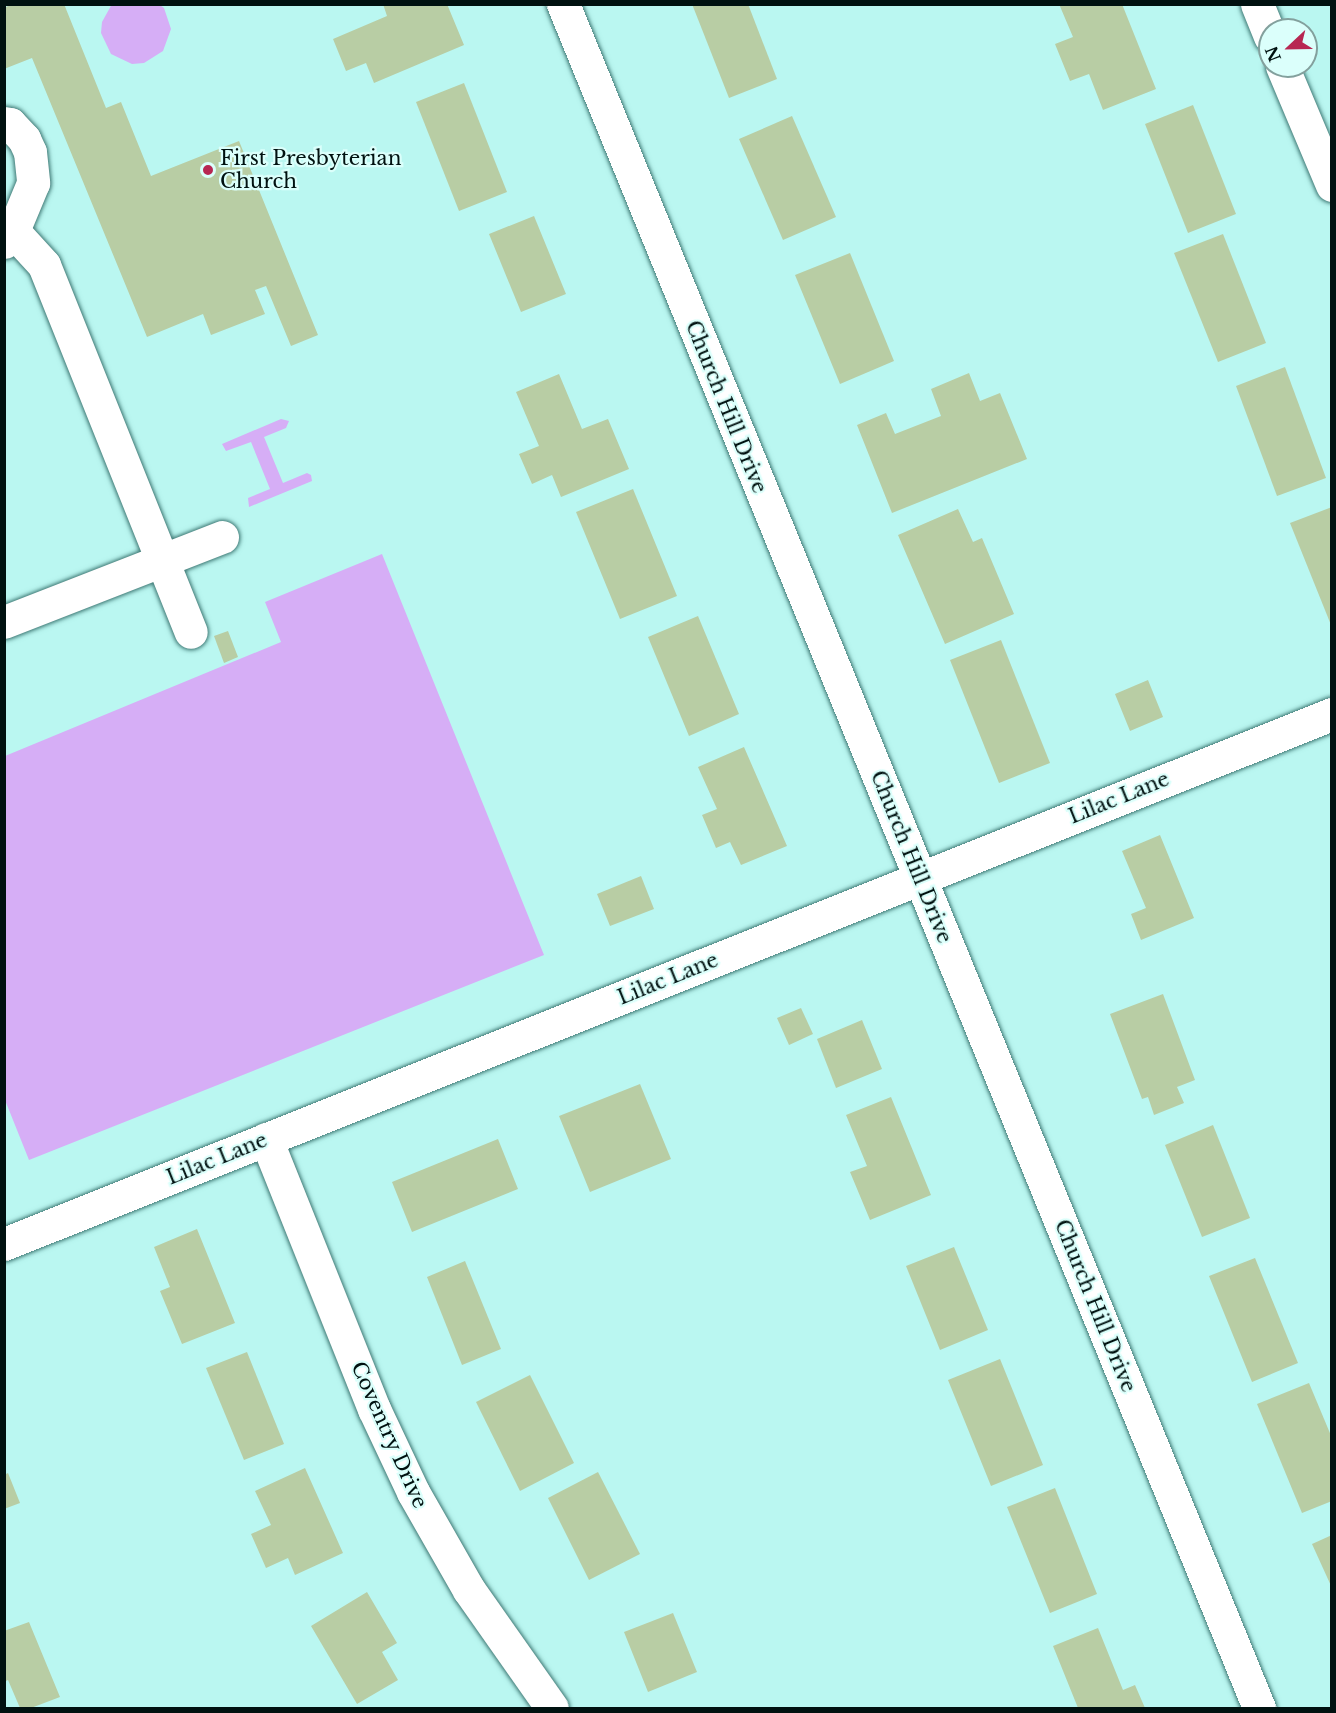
<!DOCTYPE html>
<style>
body{margin:0}
#map{position:relative;width:1336px;height:1713px;overflow:hidden;background:#baf7f1;font-family:"Libre Baskerville",serif}
div>[style]{position:absolute}
[style*='--x']{left:calc(var(--x)*1px);top:calc(var(--y)*1px);width:calc(var(--w)*1px);rotate:calc(var(--a)*1deg)}
.green>*{inset:0;background:#d6aef6}
.building>*{inset:0;background:#b8cda4}
.roads{filter:drop-shadow(0 0 2px #3f7975) drop-shadow(0 0 2px #3f7975)}
.minor>*{height:33px;margin:-16.5px;padding:0 16.5px;transform-origin:16.5px;border-radius:16.5px;background:#fff}
.dots>*{width:16px;height:16px;translate:-50% -50%;box-sizing:border-box;border:3px solid #dbfffb;border-radius:50%}
span{translate:-50% -50%;white-space:nowrap;text-align:center;line-height:1.15;-webkit-text-stroke:4.5px #dbfffb;paint-order:stroke}
.poi-label{font-size:20px;color:#001110}
.left{translate:0 -50%;text-align:left}
.street-label{font-size:20px;color:#001110}
.frame{position:absolute;inset:0;border:6px solid #001110;pointer-events:none}
.north{position:absolute;left:1258px;top:18px;width:60px;height:60px;box-sizing:border-box;background:#dbfffb;border:2px solid #83a09d;border-radius:50%;rotate:248deg;font-size:16px;font-weight:700;line-height:24px;text-align:center;color:#001110}
.north::after{content:'';display:block;margin:auto;width:21px;height:27px;background:#b72752;clip-path:polygon(50% 0,100% 100%,50% 72%,0 100%)}
</style>
<div id="map">
<div class="green">
<div style="clip-path:polygon(112px 4px,160px 5px,164px 8px,171px 29px,163px 51px,144px 63px,132px 64px,111px 54px,101px 33px,102px 22px)"></div>
<div style="clip-path:polygon(281px 419px,289px 421px,286px 428px,264px 437px,283px 483px,307px 473px,311px 475px,312px 481px,249px 507px,248px 498px,270px 489px,251px 442px,226px 451px,222px 444px)"></div>
<div style="clip-path:polygon(382px 554px,544px 955px,29px 1160px,5px 1100px,5px 756px,281px 642px,265px 602px)"></div>
</div>
<div class="building">
<div style="clip-path:polygon(12px 4px,64px 4px,106px 108px,121px 102px,151px 176px,239px 141px,318px 335px,291px 346px,266px 286px,255px 290px,265px 314px,211px 335px,203px 314px,147px 337px,32px 58px,4px 69px,4px 8px)"></div>
<div style="clip-path:polygon(383px 4px,447px 4px,464px 45px,374px 83px,366px 63px,346px 71px,333px 39px,387px 16px)"></div>
<div style="clip-path:polygon(692px 4px,748px 4px,777px 79px,729px 98px)"></div>
<div style="clip-path:polygon(1059px 4px,1122px 4px,1156px 89px,1103px 110px,1089px 74px,1070px 81px,1055px 44px,1073px 37px)"></div>
<div style="clip-path:polygon(464px 83px,507px 192px,459px 211px,416px 102px)"></div>
<div style="clip-path:polygon(1193px 105px,1236px 214px,1188px 233px,1145px 124px)"></div>
<div style="clip-path:polygon(792px 116px,836px 217px,783px 240px,739px 139px)"></div>
<div style="clip-path:polygon(534px 216px,566px 294px,521px 312px,489px 234px)"></div>
<div style="clip-path:polygon(1223px 234px,1266px 343px,1218px 362px,1174px 253px)"></div>
<div style="clip-path:polygon(850px 253px,894px 361px,840px 384px,795px 275px)"></div>
<div style="clip-path:polygon(1285px 367px,1326px 478px,1277px 496px,1236px 386px)"></div>
<div style="clip-path:polygon(969px 373px,980px 401px,1000px 393px,1027px 459px,892px 513px,857px 425px,886px 413px,895px 434px,941px 416px,931px 389px)"></div>
<div style="clip-path:polygon(559px 374px,582px 429px,608px 419px,629px 469px,561px 497px,552px 475px,532px 484px,519px 454px,539px 446px,516px 392px)"></div>
<div style="clip-path:polygon(633px 489px,677px 596px,620px 619px,576px 512px)"></div>
<div style="clip-path:polygon(1332px 507px,1332px 625px,1331px 625px,1290px 523px)"></div>
<div style="clip-path:polygon(958px 509px,973px 542px,982px 538px,1014px 614px,945px 644px,898px 535px)"></div>
<div style="clip-path:polygon(698px 616px,739px 714px,689px 736px,648px 637px)"></div>
<div style="clip-path:polygon(228px 631px,238px 657px,224px 663px,214px 636px)"></div>
<div style="clip-path:polygon(1001px 640px,1050px 763px,999px 783px,950px 660px)"></div>
<div style="clip-path:polygon(1148px 680px,1163px 717px,1130px 731px,1115px 694px)"></div>
<div style="clip-path:polygon(744px 747px,787px 846px,741px 865px,730px 842px,716px 848px,702px 815px,717px 809px,698px 767px)"></div>
<div style="clip-path:polygon(1160px 835px,1194px 918px,1141px 940px,1131px 914px,1146px 908px,1122px 851px)"></div>
<div style="clip-path:polygon(641px 876px,654px 909px,610px 926px,597px 894px)"></div>
<div style="clip-path:polygon(1163px 994px,1195px 1080px,1177px 1087px,1184px 1103px,1154px 1115px,1148px 1097px,1142px 1099px,1110px 1014px)"></div>
<div style="clip-path:polygon(801px 1008px,813px 1034px,789px 1045px,777px 1018px)"></div>
<div style="clip-path:polygon(862px 1020px,882px 1069px,836px 1088px,817px 1039px)"></div>
<div style="clip-path:polygon(640px 1084px,671px 1159px,590px 1192px,559px 1116px)"></div>
<div style="clip-path:polygon(891px 1097px,931px 1195px,870px 1220px,850px 1172px,867px 1166px,846px 1115px)"></div>
<div style="clip-path:polygon(1213px 1125px,1250px 1218px,1202px 1237px,1165px 1145px)"></div>
<div style="clip-path:polygon(498px 1139px,518px 1189px,412px 1232px,392px 1182px)"></div>
<div style="clip-path:polygon(197px 1229px,235px 1323px,182px 1344px,160px 1291px,170px 1287px,154px 1247px)"></div>
<div style="clip-path:polygon(954px 1247px,988px 1330px,940px 1350px,906px 1266px)"></div>
<div style="clip-path:polygon(1255px 1258px,1298px 1363px,1252px 1382px,1209px 1276px)"></div>
<div style="clip-path:polygon(465px 1261px,501px 1349px,462px 1365px,427px 1277px)"></div>
<div style="clip-path:polygon(247px 1352px,284px 1444px,244px 1460px,206px 1368px)"></div>
<div style="clip-path:polygon(1000px 1359px,1043px 1465px,991px 1486px,948px 1380px)"></div>
<div style="clip-path:polygon(530px 1375px,574px 1463px,520px 1491px,476px 1402px)"></div>
<div style="clip-path:polygon(1309px 1383px,1332px 1438px,1332px 1501px,1302px 1513px,1257px 1404px)"></div>
<div style="clip-path:polygon(305px 1468px,343px 1553px,295px 1575px,288px 1558px,266px 1568px,251px 1534px,271px 1525px,255px 1491px)"></div>
<div style="clip-path:polygon(598px 1472px,640px 1554px,589px 1580px,548px 1498px)"></div>
<div style="clip-path:polygon(8px 1473px,20px 1503px,4px 1509px,4px 1475px)"></div>
<div style="clip-path:polygon(1055px 1488px,1097px 1594px,1050px 1613px,1007px 1507px)"></div>
<div style="clip-path:polygon(1332px 1535px,1332px 1588px,1312px 1544px)"></div>
<div style="clip-path:polygon(367px 1592px,397px 1643px,382px 1652px,398px 1680px,357px 1704px,311px 1626px)"></div>
<div style="clip-path:polygon(673px 1613px,697px 1672px,648px 1692px,624px 1632px)"></div>
<div style="clip-path:polygon(29px 1622px,60px 1697px,31px 1708px,20px 1708px,8px 1680px,4px 1682px,4px 1631px)"></div>
<div style="clip-path:polygon(1098px 1628px,1123px 1690px,1135px 1685px,1145px 1708px,1078px 1708px,1053px 1646px)"></div>
</div>
<div class="roads">
<div class="minor">
<div style="--x:563;--y:4;--w:1841;--a:67.78"></div>
<div style="--x:1257;--y:4;--w:35;--a:68"></div>
<div style="--x:1282;--y:66;--w:129;--a:67.2"></div>
<div style="--x:4;--y:123;--w:6;--a:9"></div>
<div style="--x:10;--y:124;--w:21;--a:47"></div>
<div style="--x:24;--y:139;--w:14;--a:65"></div>
<div style="--x:30;--y:152;--w:31;--a:84"></div>
<div style="--x:33;--y:183;--w:52;--a:112.6"></div>
<div style="--x:13;--y:231;--w:14;--a:129"></div>
<div style="--x:13;--y:231;--w:46;--a:47.6"></div>
<div style="--x:44;--y:265;--w:395;--a:68.2"></div>
<div style="--x:4;--y:622;--w:234;--a:-21.3"></div>
<div style="--x:266;--y:1139;--w:291;--a:68.2"></div>
<div style="--x:374;--y:1409;--w:92;--a:64.8"></div>
<div style="--x:413;--y:1492;--w:113;--a:60.3"></div>
<div style="--x:469;--y:1590;--w:144;--a:54.9"></div>
<div style="--x:4;--y:1244;--w:1430;--a:-21.76"></div>
</div>
</div>
<div class="dots">
<div style="left:208px;top:170px;background:#b72752"></div>
</div>
<div class="poi-label">
<span class="left" style="left:220px;top:170px">First Presbyterian<br>Church</span>
</div>
<div class="street-label">
<span style="left:726px;top:407px;rotate:68deg">Church Hill Drive</span>
<span style="left:1119px;top:798px;rotate:-22deg">Lilac Lane</span>
<span style="left:911px;top:857px;rotate:68deg">Church Hill Drive</span>
<span style="left:668px;top:979px;rotate:-22deg">Lilac Lane</span>
<span style="left:217px;top:1159px;rotate:-22deg">Lilac Lane</span>
<span style="left:1095px;top:1306px;rotate:68deg">Church Hill Drive</span>
<span style="left:389px;top:1435px;rotate:66deg">Coventry Drive</span>
</div>
<div class="frame"></div>
<div class="north">N</div>
</div>
